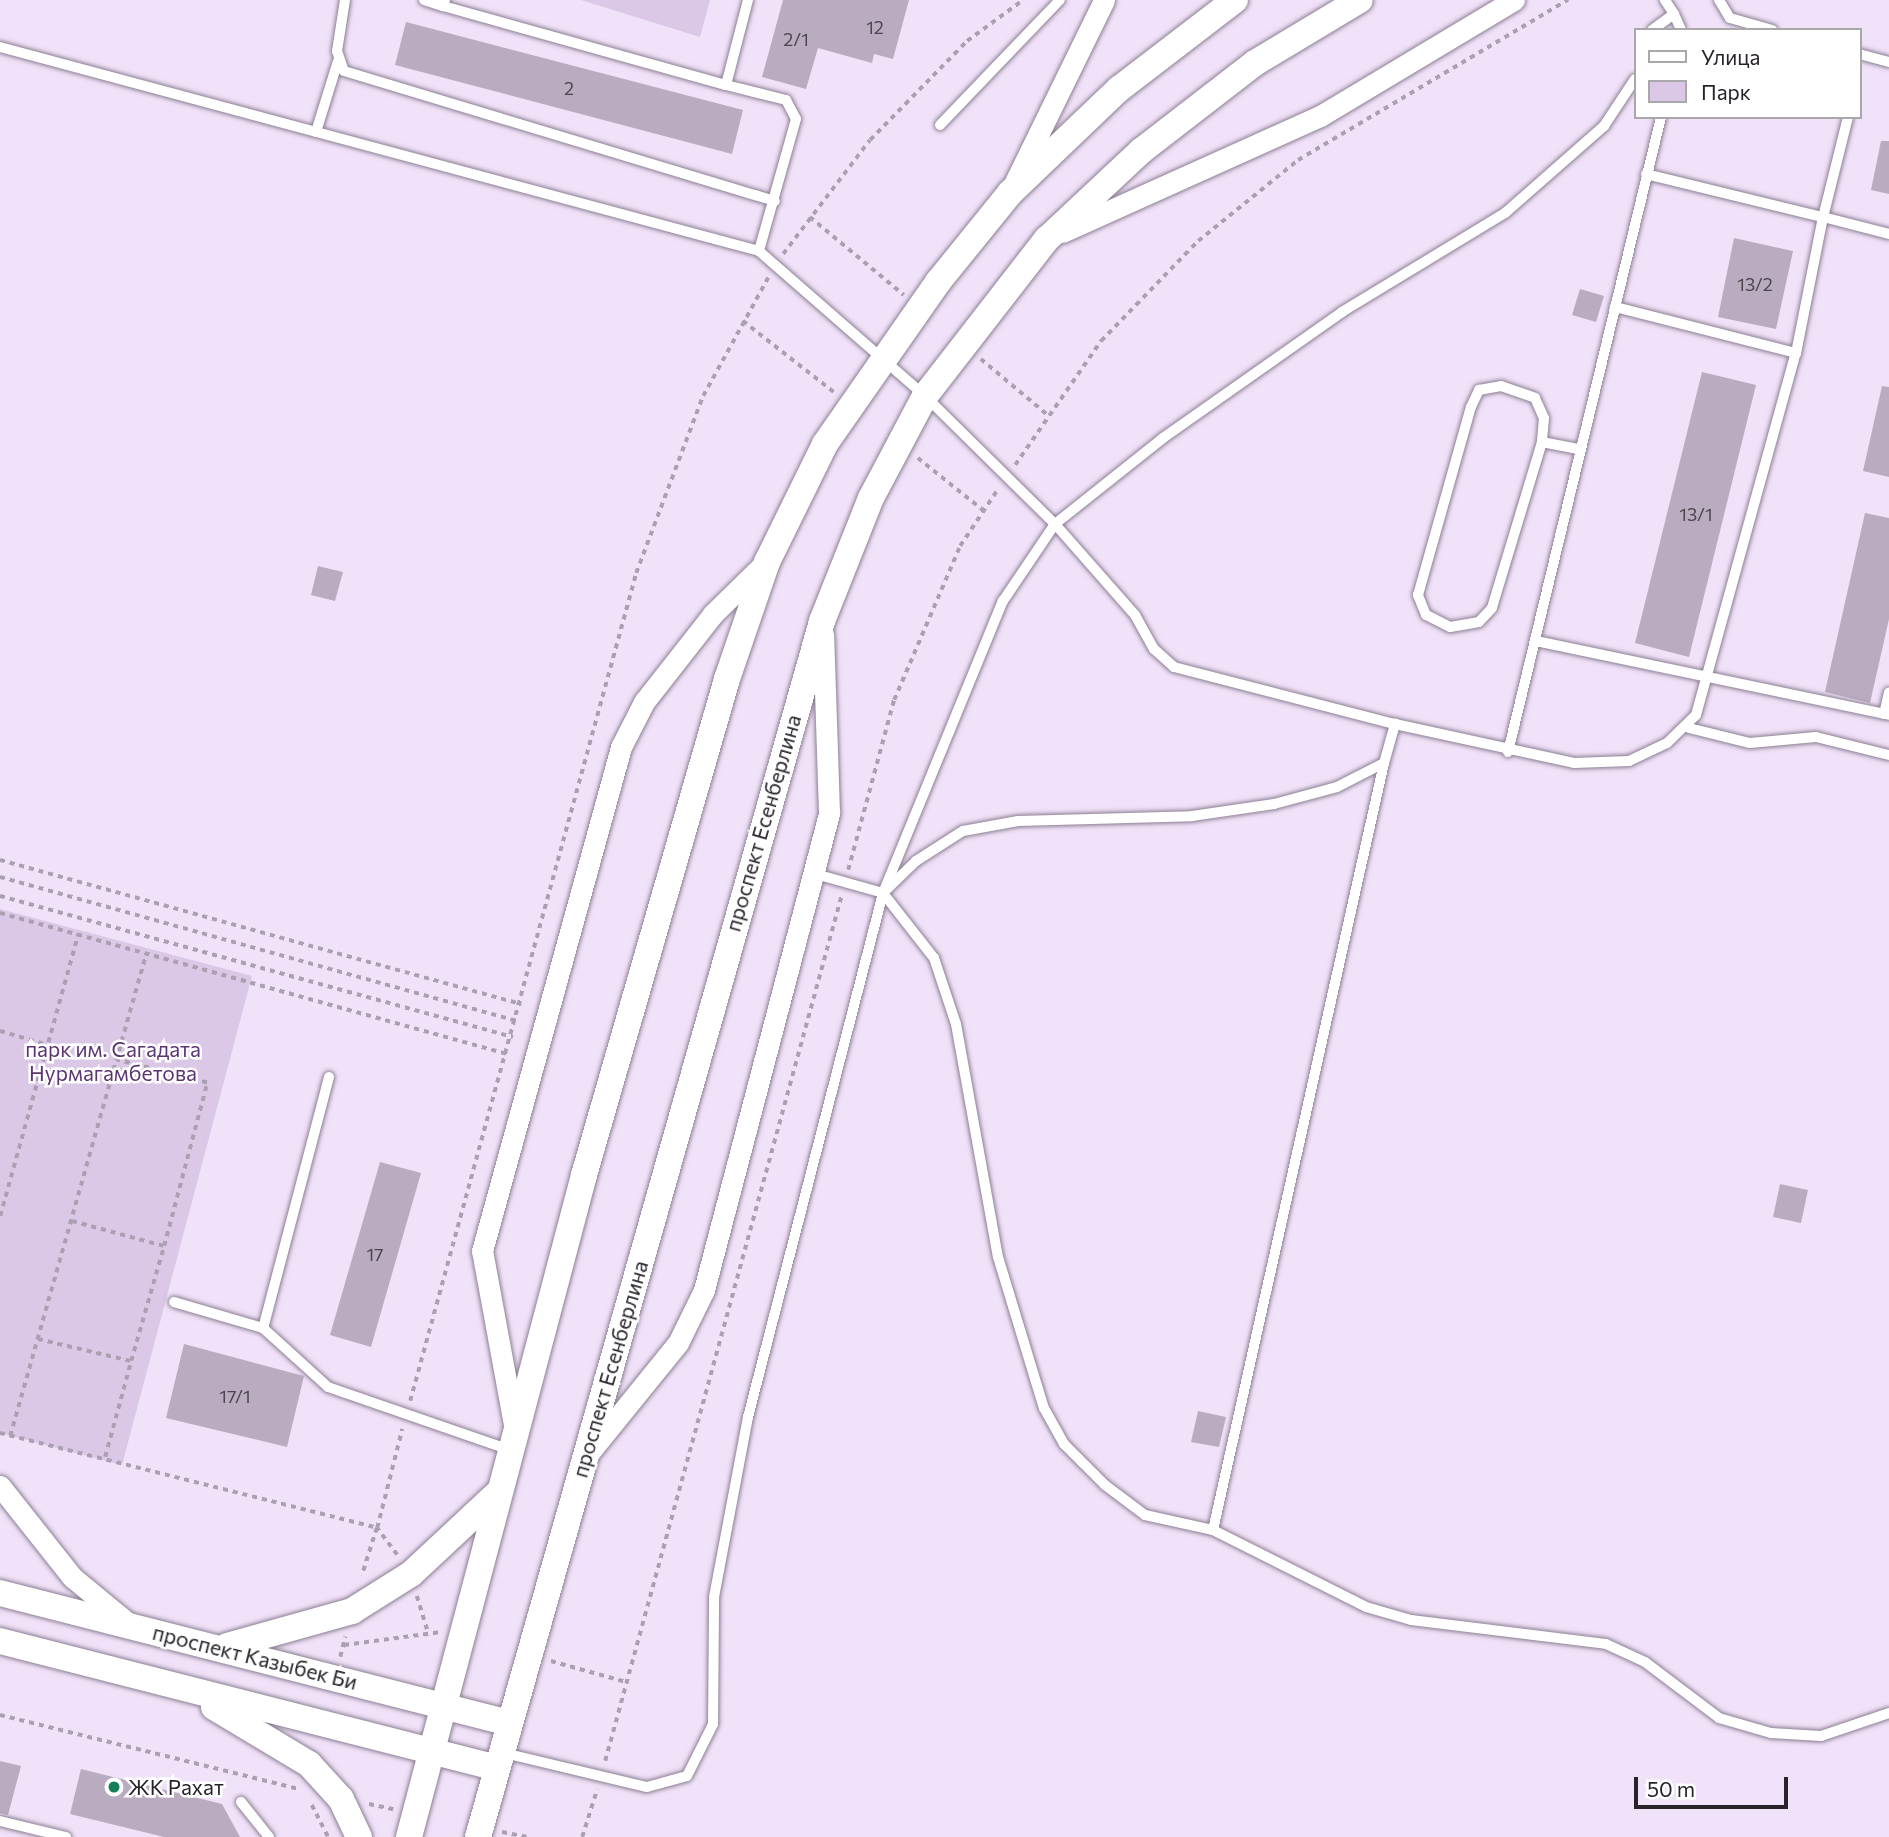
<!DOCTYPE html>
<meta charset="utf-8">
<style>
body{margin:0}
#map{position:relative;width:1889px;height:1837px;overflow:hidden;background:#f0e2f8;font-family:Commissioner,sans-serif}
div>[style]{position:absolute}
[style*='--x']{left:calc(var(--x)*1px);top:calc(var(--y)*1px);width:calc(var(--w)*1px);rotate:calc(var(--a)*1deg)}
.green>*{inset:0;background:#dbc7e6}
.building>*{inset:0;background:#b9acc0}
.path>*{height:3.5px;margin-top:-1.75px;transform-origin:0;background:repeating-linear-gradient(90deg,#aba0b1 0 5px,transparent 0 10px)}
.roads{filter:drop-shadow(0 0 2px #8c7f93) drop-shadow(0 0 2px #8c7f93)}
.service>*{height:10px;margin:-5px;padding:0 5px;transform-origin:5px;border-radius:5px;background:#fff}
.minor>*{height:21px;margin:-10.5px;padding:0 10.5px;transform-origin:10.5px;border-radius:10.5px;background:#fff}
.tertiary>*{height:26px;margin:-13px;padding:0 13px;transform-origin:13px;border-radius:13px;background:#fff}
.dots>*{width:19px;height:19px;translate:-50% -50%;box-sizing:border-box;border:4px solid #fff;border-radius:50%}
span{translate:-50% -50%;white-space:nowrap;text-align:center;line-height:1.15;-webkit-text-stroke:5px #fff;paint-order:stroke}
.number-label{font-size:18px;color:#4c4550}
.number-label span{-webkit-text-stroke-width:0}
.street-label{font-size:21px;color:#28232b}
.park-label{font-size:21px;color:#5c3570}
.poi-label{font-size:21px;color:#28232b}
.left{translate:0 -50%;text-align:left}
.legend{position:absolute;left:1634px;top:28px;width:228px;height:91px;box-sizing:border-box;background:#fff;border:2px solid #a9a7aa;margin:0;padding:9px 12px;list-style:none;font-size:21px;color:#28232b}
.legend li{display:flex;align-items:center;gap:14px;height:35px}
.legend b{width:35px;border:2px solid #a9a7aa}
.scale{position:absolute;left:1634px;top:1777px;width:154px;height:32px;box-sizing:border-box;border:4px solid #28232b;border-top:0;padding-left:9px;font-size:21px;line-height:24px;white-space:nowrap;color:#28232b;-webkit-text-stroke:5px #fff;paint-order:stroke}
</style>
<div id="map">
<div class="green">
<div style="clip-path:polygon(581px 0,710px 0,700px 37px)"></div>
<div style="clip-path:polygon(0 909px,252px 976px,122px 1465px,0 1433px)"></div>
</div>
<div class="building">
<div style="clip-path:polygon(783px 0,909px 0,893px 59px,874px 54px,872px 63px,818px 48px,806px 89px,762px 77px)"></div>
<div style="clip-path:polygon(406px 22px,743px 110px,732px 154px,395px 65px)"></div>
<div style="clip-path:polygon(1881px 141px,1889px 141px,1889px 194px,1871px 190px)"></div>
<div style="clip-path:polygon(1734px 238px,1793px 251px,1776px 329px,1718px 317px)"></div>
<div style="clip-path:polygon(1580px 289px,1604px 296px,1596px 322px,1572px 315px)"></div>
<div style="clip-path:polygon(1702px 372px,1756px 385px,1689px 657px,1635px 643px)"></div>
<div style="clip-path:polygon(1882px 386px,1889px 387px,1889px 477px,1863px 471px)"></div>
<div style="clip-path:polygon(1865px 513px,1889px 518px,1889px 619px,1870px 703px,1825px 692px)"></div>
<div style="clip-path:polygon(318px 566px,343px 572px,335px 601px,311px 595px)"></div>
<div style="clip-path:polygon(380px 1162px,421px 1173px,371px 1347px,330px 1335px)"></div>
<div style="clip-path:polygon(1780px 1184px,1808px 1190px,1801px 1223px,1773px 1217px)"></div>
<div style="clip-path:polygon(184px 1344px,304px 1376px,287px 1447px,166px 1418px)"></div>
<div style="clip-path:polygon(1198px 1411px,1226px 1417px,1219px 1447px,1191px 1442px)"></div>
<div style="clip-path:polygon(0 1761px,21px 1766px,8px 1815px,0 1813px)"></div>
<div style="clip-path:polygon(81px 1769px,222px 1804px,240px 1837px,164px 1837px,70px 1814px)"></div>
</div>
<div class="path">
<div style="--x:810;--y:217;--w:122;--a:39.7"></div>
<div style="--x:783;--y:254;--w:143;--a:-52.7"></div>
<div style="--x:870;--y:140;--w:139;--a:-45.6"></div>
<div style="--x:967;--y:41;--w:69;--a:-36.2"></div>
<div style="--x:743;--y:321;--w:117;--a:38"></div>
<div style="--x:981;--y:359;--w:89;--a:40"></div>
<div style="--x:918;--y:458;--w:83;--a:38.7"></div>
<div style="--x:1015;--y:465;--w:151;--a:-55.3"></div>
<div style="--x:1101;--y:341;--w:139;--a:-45.9"></div>
<div style="--x:1198;--y:241;--w:129;--a:-39"></div>
<div style="--x:1298;--y:160;--w:314;--a:-30.7"></div>
<div style="--x:0;--y:860;--w:541;--a:15.45"></div>
<div style="--x:848;--y:870;--w:176;--a:-74.9"></div>
<div style="--x:894;--y:700;--w:168;--a:-66.8"></div>
<div style="--x:960;--y:546;--w:69;--a:-56.3"></div>
<div style="--x:0;--y:877;--w:537;--a:15.56"></div>
<div style="--x:0;--y:896;--w:532;--a:15.37"></div>
<div style="--x:0;--y:913;--w:526;--a:15.54"></div>
<div style="--x:0;--y:1031;--w:50;--a:16.3"></div>
<div style="--x:0;--y:1216;--w:293;--a:-74.5"></div>
<div style="--x:72;--y:1221;--w:95;--a:15.2"></div>
<div style="--x:38;--y:1339;--w:96;--a:13.3"></div>
<div style="--x:131;--y:1361;--w:120;--a:-74"></div>
<div style="--x:164;--y:1246;--w:169;--a:-75.2"></div>
<div style="--x:207;--y:1083;--w:93;--a:-165.7"></div>
<div style="--x:410;--y:1401;--w:858;--a:-74.73"></div>
<div style="--x:636;--y:573;--w:189;--a:-69.3"></div>
<div style="--x:703;--y:396;--w:135;--a:-61.2"></div>
<div style="--x:0;--y:1433;--w:389;--a:14.1"></div>
<div style="--x:377;--y:1528;--w:50;--a:107.4"></div>
<div style="--x:10;--y:1436;--w:501;--a:-74.24"></div>
<div style="--x:105;--y:1457;--w:99;--a:-74.8"></div>
<div style="--x:397;--y:1555;--w:34;--a:-127"></div>
<div style="--x:377;--y:1528;--w:102;--a:-75.8"></div>
<div style="--x:417;--y:1596;--w:38;--a:73"></div>
<div style="--x:344;--y:1645;--w:98;--a:-7.6"></div>
<div style="--x:340;--y:1657;--w:21;--a:-76"></div>
<div style="--x:551;--y:1661;--w:78;--a:15.6"></div>
<div style="--x:0;--y:1715;--w:309;--a:13.9"></div>
<div style="--x:605;--y:1761;--w:896;--a:-74.72"></div>
<div style="--x:369;--y:1804;--w:25;--a:12"></div>
<div style="--x:312;--y:1805;--w:36;--a:63"></div>
<div style="--x:502;--y:1832;--w:25;--a:11"></div>
<div style="--x:582;--y:1837;--w:50;--a:-72.6"></div>
</div>
<div class="roads">
<div class="service">
<div style="--x:345;--y:0;--w:52;--a:98.9"></div>
<div style="--x:337;--y:51;--w:21;--a:71"></div>
<div style="--x:344;--y:71;--w:450;--a:16.8"></div>
<div style="--x:424;--y:0;--w:20;--a:18"></div>
<div style="--x:445;--y:0;--w:6;--a:108"></div>
<div style="--x:443;--y:6;--w:294;--a:15.6"></div>
<div style="--x:726;--y:85;--w:88;--a:-75.5"></div>
<div style="--x:1719;--y:0;--w:21;--a:59"></div>
<div style="--x:1730;--y:18;--w:44;--a:15.9"></div>
<div style="--x:1674;--y:14;--w:17;--a:66"></div>
<div style="--x:1652;--y:30;--w:27;--a:-36"></div>
<div style="--x:1674;--y:14;--w:17;--a:-123"></div>
<div style="--x:0;--y:47;--w:786;--a:15.04"></div>
<div style="--x:1859;--y:54;--w:31;--a:15"></div>
<div style="--x:726;--y:85;--w:62;--a:14"></div>
<div style="--x:786;--y:100;--w:21;--a:62"></div>
<div style="--x:796;--y:119;--w:137;--a:105.7"></div>
<div style="--x:759;--y:251;--w:220;--a:41.1"></div>
<div style="--x:925;--y:396;--w:182;--a:44.6"></div>
<div style="--x:1055;--y:524;--w:121;--a:48.7"></div>
<div style="--x:1135;--y:615;--w:39;--a:61"></div>
<div style="--x:1154;--y:649;--w:27;--a:42"></div>
<div style="--x:1174;--y:667;--w:228;--a:14.5"></div>
<div style="--x:1395;--y:724;--w:183;--a:12.3"></div>
<div style="--x:1574;--y:763;--w:55;--a:-2.1"></div>
<div style="--x:1629;--y:761;--w:42;--a:-25.3"></div>
<div style="--x:1667;--y:743;--w:40;--a:-44"></div>
<div style="--x:1696;--y:715;--w:376;--a:-74.6"></div>
<div style="--x:1796;--y:353;--w:187;--a:-165.7"></div>
<div style="--x:1848;--y:117;--w:103;--a:104"></div>
<div style="--x:1823;--y:217;--w:68;--a:14.4"></div>
<div style="--x:940;--y:125;--w:173;--a:-46.2"></div>
<div style="--x:316;--y:132;--w:74;--a:-72.8"></div>
<div style="--x:1646;--y:174;--w:182;--a:13.7"></div>
<div style="--x:1823;--y:217;--w:139;--a:101.2"></div>
<div style="--x:1501;--y:386;--w:36;--a:19"></div>
<div style="--x:1535;--y:398;--w:22;--a:66"></div>
<div style="--x:1544;--y:418;--w:24;--a:95"></div>
<div style="--x:1542;--y:442;--w:173;--a:106.8"></div>
<div style="--x:1492;--y:608;--w:19;--a:133"></div>
<div style="--x:1479;--y:622;--w:29;--a:170"></div>
<div style="--x:1450;--y:627;--w:27;--a:-153"></div>
<div style="--x:1426;--y:615;--w:22;--a:-112"></div>
<div style="--x:1418;--y:595;--w:195;--a:-74.3"></div>
<div style="--x:1471;--y:407;--w:19;--a:-65"></div>
<div style="--x:1479;--y:390;--w:22;--a:-10"></div>
<div style="--x:1542;--y:442;--w:38;--a:11"></div>
<div style="--x:1536;--y:641;--w:361;--a:11.8"></div>
<div style="--x:1884;--y:714;--w:22;--a:-77"></div>
<div style="--x:1689;--y:728;--w:63;--a:13.8"></div>
<div style="--x:1750;--y:743;--w:66;--a:-5.2"></div>
<div style="--x:1816;--y:737;--w:75;--a:13.9"></div>
<div style="--x:1508;--y:752;--w:653;--a:-76.45"></div>
<div style="--x:812;--y:873;--w:74;--a:15.7"></div>
<div style="--x:883;--y:893;--w:46;--a:-44.1"></div>
<div style="--x:916;--y:861;--w:56;--a:-32.6"></div>
<div style="--x:963;--y:831;--w:56;--a:-10.3"></div>
<div style="--x:1018;--y:821;--w:174;--a:-1.6"></div>
<div style="--x:1192;--y:816;--w:83;--a:-8.3"></div>
<div style="--x:1274;--y:804;--w:65;--a:-15.1"></div>
<div style="--x:1337;--y:787;--w:53;--a:-27.1"></div>
<div style="--x:1384;--y:763;--w:41;--a:-74.2"></div>
<div style="--x:883;--y:893;--w:83;--a:51.9"></div>
<div style="--x:934;--y:958;--w:70;--a:71.6"></div>
<div style="--x:956;--y:1024;--w:237;--a:79.8"></div>
<div style="--x:998;--y:1257;--w:158;--a:73.1"></div>
<div style="--x:1044;--y:1408;--w:41;--a:60.9"></div>
<div style="--x:1064;--y:1444;--w:58;--a:45"></div>
<div style="--x:1105;--y:1485;--w:50;--a:36.9"></div>
<div style="--x:1145;--y:1515;--w:70;--a:12.4"></div>
<div style="--x:1213;--y:1530;--w:171;--a:26.7"></div>
<div style="--x:1366;--y:1607;--w:47;--a:16.1"></div>
<div style="--x:1411;--y:1620;--w:196;--a:7"></div>
<div style="--x:1606;--y:1644;--w:43;--a:24.8"></div>
<div style="--x:1645;--y:1662;--w:93;--a:37.1"></div>
<div style="--x:1719;--y:1718;--w:54;--a:16.1"></div>
<div style="--x:1771;--y:1733;--w:50;--a:3.4"></div>
<div style="--x:1821;--y:1736;--w:72;--a:-18.7"></div>
<div style="--x:329;--y:1077;--w:260;--a:104.7"></div>
<div style="--x:263;--y:1328;--w:88;--a:42.2"></div>
<div style="--x:328;--y:1387;--w:193;--a:19.1"></div>
<div style="--x:174;--y:1302;--w:93;--a:16.3"></div>
<div style="--x:1213;--y:1530;--w:786;--a:-77.43"></div>
<div style="--x:504;--y:1753;--w:147;--a:13.4"></div>
<div style="--x:647;--y:1787;--w:41;--a:-15.4"></div>
<div style="--x:687;--y:1776;--w:58;--a:-63.4"></div>
<div style="--x:713;--y:1724;--w:127;--a:-89.5"></div>
<div style="--x:714;--y:1597;--w:183;--a:-79.3"></div>
<div style="--x:748;--y:1417;--w:541;--a:-75.55"></div>
<div style="--x:883;--y:893;--w:316;--a:-67.7"></div>
<div style="--x:1003;--y:601;--w:93;--a:-56"></div>
<div style="--x:1055;--y:524;--w:138;--a:-38.5"></div>
<div style="--x:1163;--y:438;--w:219;--a:-35.1"></div>
<div style="--x:1342;--y:312;--w:191;--a:-31.3"></div>
<div style="--x:1505;--y:213;--w:132;--a:-41.3"></div>
<div style="--x:1604;--y:126;--w:56;--a:-56.6"></div>
<div style="--x:241;--y:1802;--w:45;--a:51.3"></div>
<div style="--x:0;--y:1821;--w:68;--a:13.6"></div>
</div>
<div class="minor">
<div style="--x:1013;--y:186;--w:207;--a:-63.9"></div>
<div style="--x:1062;--y:232;--w:283;--a:-24.2"></div>
<div style="--x:1320;--y:116;--w:226;--a:-30.9"></div>
<div style="--x:515;--y:1430;--w:182;--a:-100.4"></div>
<div style="--x:482;--y:1251;--w:523;--a:-74.58"></div>
<div style="--x:621;--y:747;--w:51;--a:-62.9"></div>
<div style="--x:644;--y:702;--w:112;--a:-51.9"></div>
<div style="--x:713;--y:614;--w:73;--a:-44.4"></div>
<div style="--x:588;--y:1454;--w:143;--a:-51"></div>
<div style="--x:678;--y:1343;--w:59;--a:-63.9"></div>
<div style="--x:704;--y:1290;--w:494;--a:-75.3"></div>
<div style="--x:829;--y:812;--w:178;--a:-91.9"></div>
<div style="--x:0;--y:1486;--w:116;--a:51.6"></div>
<div style="--x:72;--y:1577;--w:74;--a:39.5"></div>
</div>
<div class="tertiary">
<div style="--x:0;--y:1593;--w:525;--a:14.33"></div>
<div style="--x:0;--y:1641;--w:513;--a:14.33"></div>
<div style="--x:227;--y:1646;--w:130;--a:-15.6"></div>
<div style="--x:352;--y:1611;--w:70;--a:-32.1"></div>
<div style="--x:411;--y:1574;--w:119;--a:-43"></div>
<div style="--x:214;--y:1707;--w:111;--a:31"></div>
<div style="--x:309;--y:1764;--w:47;--a:47.6"></div>
<div style="--x:341;--y:1799;--w:42;--a:64.7"></div>
<div style="--x:409;--y:1837;--w:685;--a:-75.19"></div>
<div style="--x:584;--y:1175;--w:516;--a:-73.92"></div>
<div style="--x:727;--y:679;--w:124;--a:-71.1"></div>
<div style="--x:767;--y:562;--w:131;--a:-63.8"></div>
<div style="--x:825;--y:444;--w:198;--a:-55.1"></div>
<div style="--x:938;--y:282;--w:114;--a:-51"></div>
<div style="--x:1010;--y:193;--w:151;--a:-43.7"></div>
<div style="--x:1119;--y:89;--w:146;--a:-37.5"></div>
<div style="--x:478;--y:1837;--w:1264;--a:-74.2"></div>
<div style="--x:822;--y:621;--w:132;--a:-68.3"></div>
<div style="--x:871;--y:498;--w:115;--a:-62.1"></div>
<div style="--x:925;--y:396;--w:199;--a:-52.2"></div>
<div style="--x:1047;--y:239;--w:129;--a:-43.1"></div>
<div style="--x:1141;--y:151;--w:144;--a:-37.7"></div>
<div style="--x:1255;--y:63;--w:122;--a:-31"></div>
</div>
</div>
<div class="dots">
<div style="left:114px;top:1787px;background:#167f5a"></div>
</div>
<div class="number-label">
<span style="left:875px;top:27px">12</span>
<span style="left:796px;top:39px">2/1</span>
<span style="left:569px;top:88px">2</span>
<span style="left:1755px;top:284px">13/2</span>
<span style="left:1696px;top:514px">13/1</span>
<span style="left:375px;top:1254px">17</span>
<span style="left:235px;top:1396px">17/1</span>
</div>
<div class="street-label">
<span style="left:763px;top:823px;rotate:-74deg">проспект Есенберлина</span>
<span style="left:610px;top:1369px;rotate:-74deg">проспект Есенберлина</span>
<span style="left:255px;top:1657px;rotate:14deg">проспект Казыбек Би</span>
</div>
<div class="park-label">
<span style="left:113px;top:1061px">парк им. Сагадата<br>Нурмагамбетова</span>
</div>
<div class="poi-label">
<span class="left" style="left:128px;top:1787px">ЖК Рахат</span>
</div>
<ul class="legend">
<li><b style="height:9px;background:#fff"></b>Улица</li>
<li><b style="height:19px;background:#dbc7e6"></b>Парк</li>
</ul>
<div class="scale">50 m</div>
</div>
